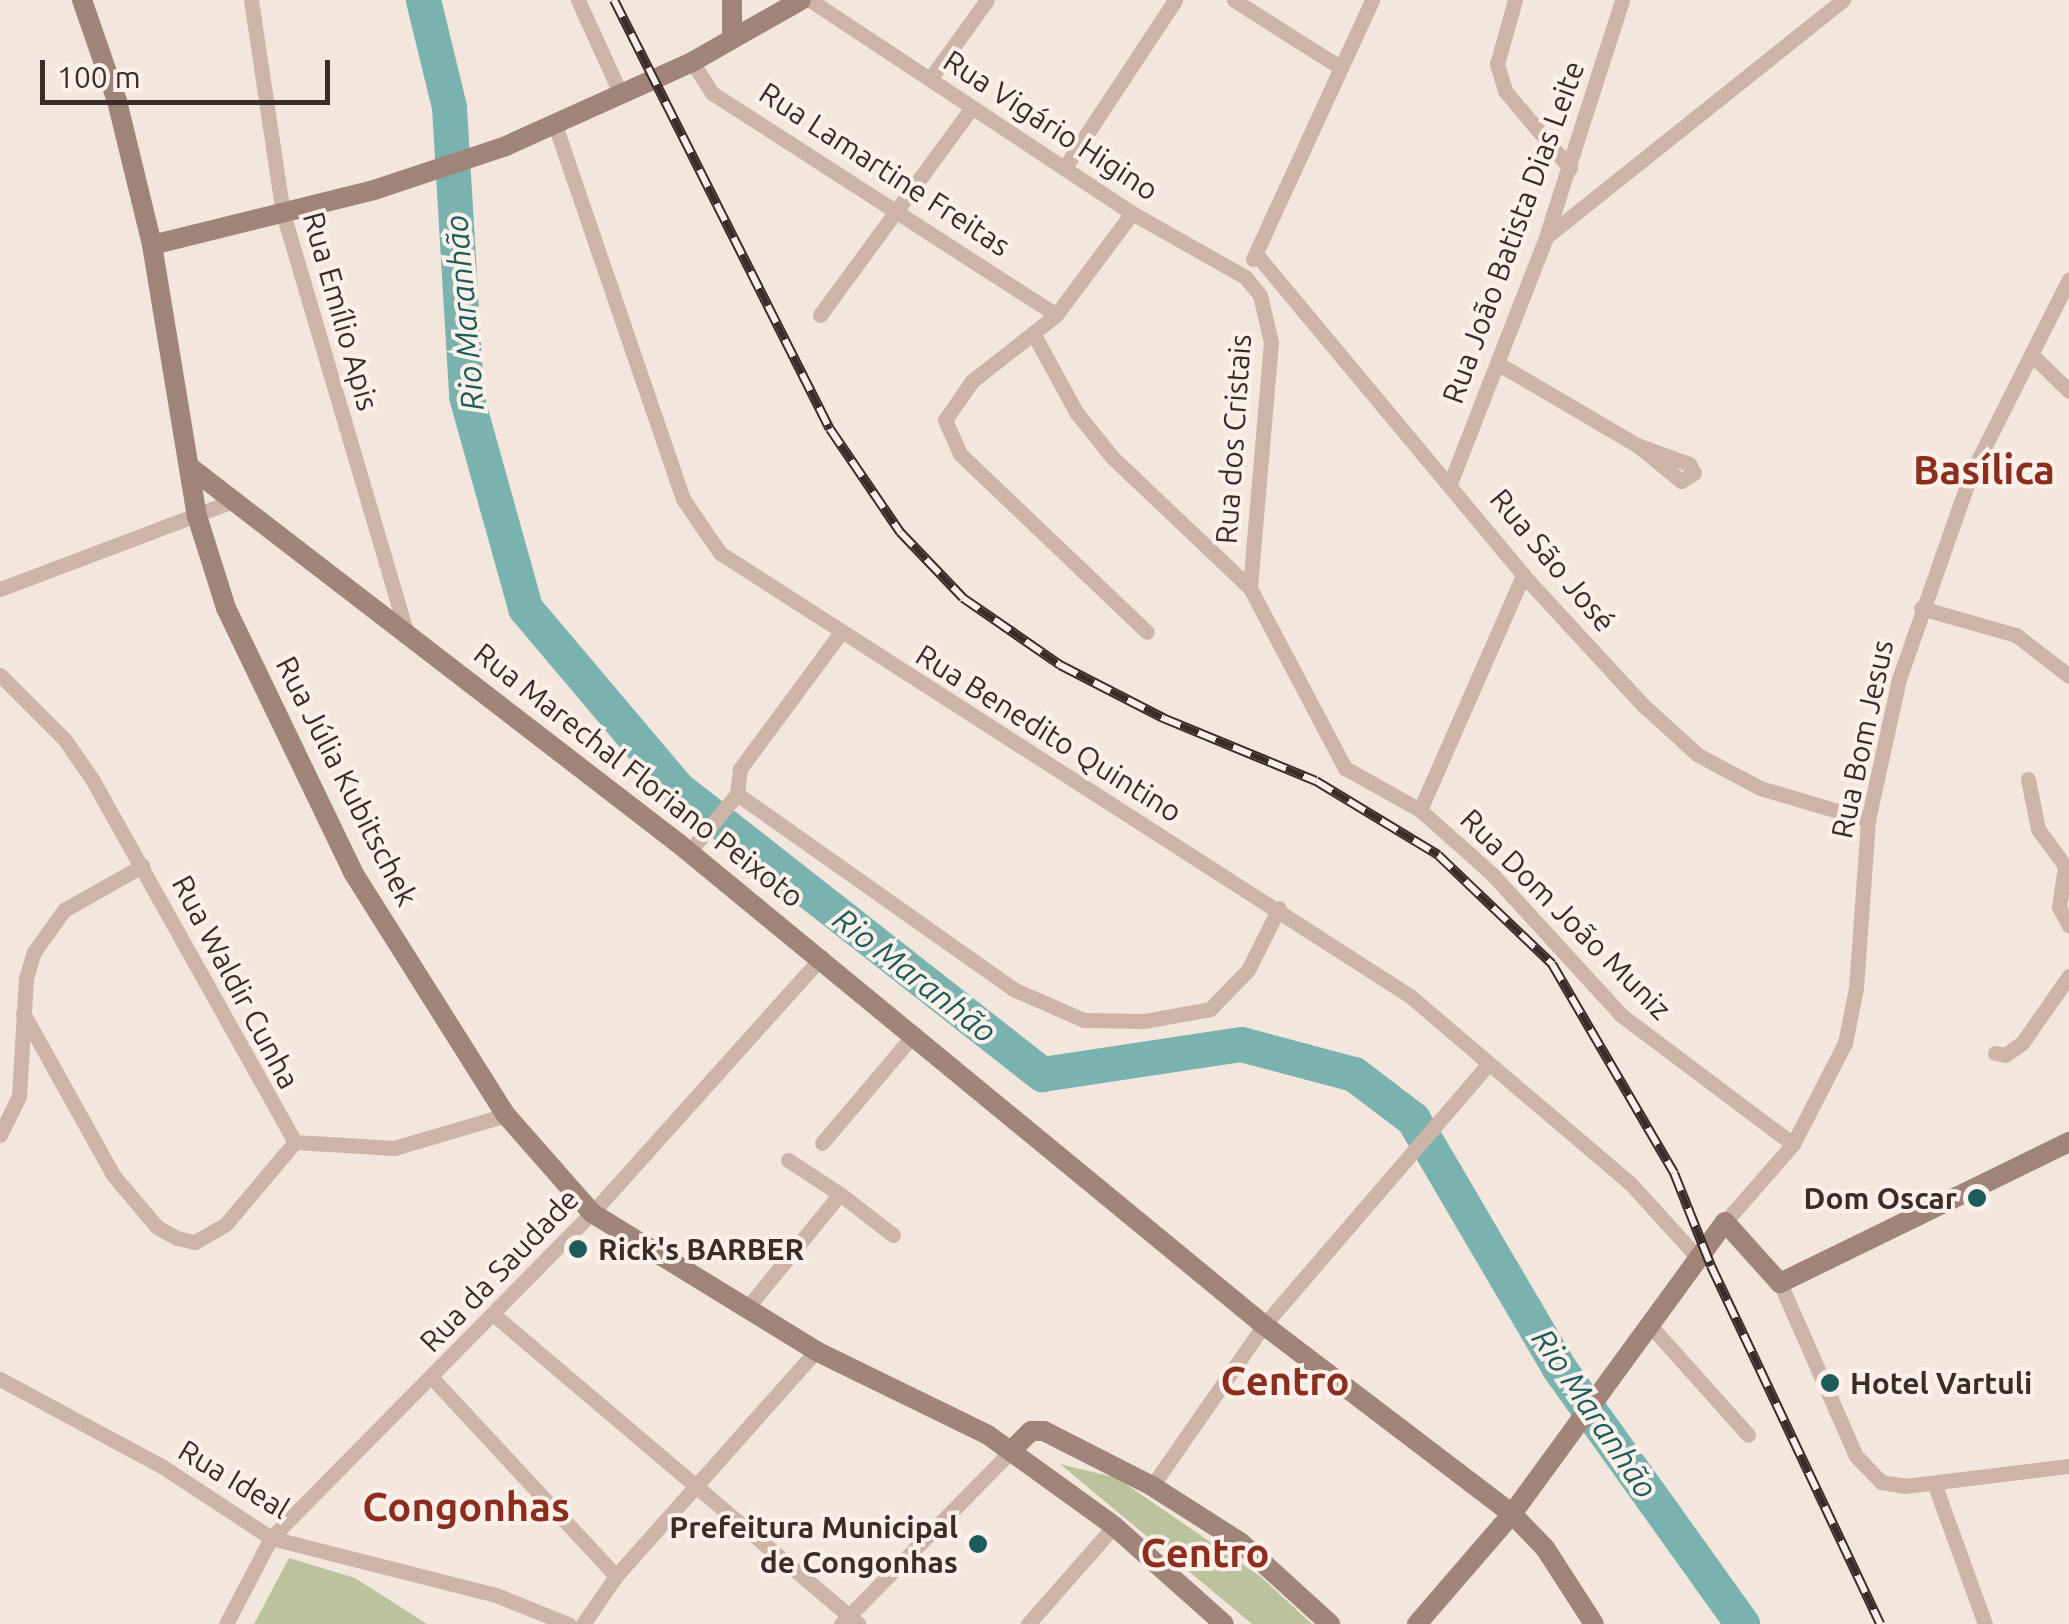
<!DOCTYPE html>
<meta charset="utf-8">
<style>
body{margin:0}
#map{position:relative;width:2069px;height:1624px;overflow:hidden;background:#f3e7dd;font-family:Ubuntu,sans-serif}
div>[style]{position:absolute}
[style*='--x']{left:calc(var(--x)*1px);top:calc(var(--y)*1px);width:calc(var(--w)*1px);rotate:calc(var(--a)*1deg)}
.green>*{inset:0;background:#bac39c}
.river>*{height:35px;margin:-17.5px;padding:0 17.5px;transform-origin:17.5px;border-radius:17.5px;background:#7ab2af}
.street>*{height:15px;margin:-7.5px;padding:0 7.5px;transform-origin:7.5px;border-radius:7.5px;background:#ccb5a8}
.secondary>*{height:20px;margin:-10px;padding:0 10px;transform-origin:10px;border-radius:10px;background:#a08479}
.rail>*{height:10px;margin-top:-5px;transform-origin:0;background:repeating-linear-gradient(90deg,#fbf1ea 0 19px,#392c29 0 38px);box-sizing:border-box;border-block:2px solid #392c29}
.dots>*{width:28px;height:28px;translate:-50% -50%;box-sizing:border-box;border:5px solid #fbf1ea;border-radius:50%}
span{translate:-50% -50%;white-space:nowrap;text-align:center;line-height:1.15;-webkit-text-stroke:8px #fbf1ea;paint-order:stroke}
.street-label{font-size:30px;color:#392c29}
.poi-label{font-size:30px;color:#392c29;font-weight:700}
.right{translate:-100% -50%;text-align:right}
.left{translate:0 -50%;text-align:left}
.water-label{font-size:32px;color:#1c5d5b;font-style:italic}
.district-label{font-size:40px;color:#8c2e1e;font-weight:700}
.scale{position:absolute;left:40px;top:60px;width:290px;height:45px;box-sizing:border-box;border:5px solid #392c29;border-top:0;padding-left:12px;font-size:30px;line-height:35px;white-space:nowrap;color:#392c29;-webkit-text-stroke:8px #fbf1ea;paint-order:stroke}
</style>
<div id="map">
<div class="green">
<div style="clip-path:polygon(1060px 1464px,1117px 1478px,1260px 1576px,1312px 1624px,1252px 1624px)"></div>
<div style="clip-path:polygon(289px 1558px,355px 1578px,427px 1624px,254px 1624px)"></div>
</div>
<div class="river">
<div style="--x:423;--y:0;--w:110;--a:76.3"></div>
<div style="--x:449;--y:107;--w:289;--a:86.6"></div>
<div style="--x:466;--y:396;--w:220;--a:74.4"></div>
<div style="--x:525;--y:608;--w:236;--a:49.8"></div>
<div style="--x:677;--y:788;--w:464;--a:38.1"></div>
<div style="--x:1042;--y:1074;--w:201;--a:-8.6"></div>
<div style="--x:1241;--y:1044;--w:117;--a:14.9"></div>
<div style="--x:1354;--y:1074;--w:74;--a:37.3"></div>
<div style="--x:1413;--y:1119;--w:289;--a:59.6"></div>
<div style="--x:1559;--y:1368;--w:315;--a:54.4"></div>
</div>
<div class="street">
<div style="--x:251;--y:0;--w:215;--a:81.5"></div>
<div style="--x:283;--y:213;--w:435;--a:73.6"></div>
<div style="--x:578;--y:0;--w:104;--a:65.6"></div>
<div style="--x:810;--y:0;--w:386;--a:33.5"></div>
<div style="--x:1132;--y:213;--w:130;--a:29.5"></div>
<div style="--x:1245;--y:277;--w:23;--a:50"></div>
<div style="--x:1260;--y:295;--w:48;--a:76.8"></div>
<div style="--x:1271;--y:342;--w:247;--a:94.9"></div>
<div style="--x:1234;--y:0;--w:123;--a:32.4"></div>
<div style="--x:1515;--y:0;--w:66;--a:105.7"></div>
<div style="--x:1497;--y:64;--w:28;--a:73"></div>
<div style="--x:1505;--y:91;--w:101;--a:49.8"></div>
<div style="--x:692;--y:62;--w:37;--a:57"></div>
<div style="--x:712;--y:93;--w:409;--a:32.8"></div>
<div style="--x:930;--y:79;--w:97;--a:-54.2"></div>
<div style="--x:555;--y:125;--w:395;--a:71.1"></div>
<div style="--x:683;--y:499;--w:65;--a:55.6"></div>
<div style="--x:720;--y:553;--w:820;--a:32.7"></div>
<div style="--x:1410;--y:996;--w:289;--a:40.4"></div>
<div style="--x:1630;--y:1183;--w:101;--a:47.8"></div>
<div style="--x:1065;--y:167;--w:200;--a:-56.6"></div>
<div style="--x:1132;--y:213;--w:127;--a:126.7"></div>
<div style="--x:1056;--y:315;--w:107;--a:141.8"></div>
<div style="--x:972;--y:381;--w:47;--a:124.7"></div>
<div style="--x:945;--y:420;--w:37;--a:66"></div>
<div style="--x:960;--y:454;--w:258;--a:43.6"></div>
<div style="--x:1546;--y:237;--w:380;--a:-38.6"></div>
<div style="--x:1256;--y:254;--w:418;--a:50.2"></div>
<div style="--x:1523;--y:575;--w:177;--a:47.3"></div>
<div style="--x:1643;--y:705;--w:74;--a:42.3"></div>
<div style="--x:1698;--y:755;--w:70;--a:28"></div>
<div style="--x:1760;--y:788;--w:113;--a:16.5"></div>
<div style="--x:1253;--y:259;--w:285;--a:-65.3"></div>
<div style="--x:820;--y:315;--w:255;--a:-53.8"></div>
<div style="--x:1033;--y:333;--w:90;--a:61.4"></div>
<div style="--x:1076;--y:412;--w:58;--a:51.3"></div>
<div style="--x:1112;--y:457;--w:190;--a:43.5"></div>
<div style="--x:1250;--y:588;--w:204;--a:62.2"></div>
<div style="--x:1345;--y:768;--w:86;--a:29.2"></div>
<div style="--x:1420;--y:810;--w:96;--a:41.6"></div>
<div style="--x:1492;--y:874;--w:191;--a:47.5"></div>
<div style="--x:1621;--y:1015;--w:215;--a:36.9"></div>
<div style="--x:2033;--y:356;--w:50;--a:44.2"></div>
<div style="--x:1497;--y:363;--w:162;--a:30.4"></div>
<div style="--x:1637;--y:445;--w:55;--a:20.1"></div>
<div style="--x:1689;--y:464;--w:10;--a:61"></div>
<div style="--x:1694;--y:473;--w:15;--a:148"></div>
<div style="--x:1681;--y:481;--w:57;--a:-140.7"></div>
<div style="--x:1451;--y:481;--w:262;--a:-68.7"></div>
<div style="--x:1546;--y:237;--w:249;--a:-72.2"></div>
<div style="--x:0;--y:589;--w:251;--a:-20.7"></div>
<div style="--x:1921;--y:608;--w:99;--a:15.9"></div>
<div style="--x:2016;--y:635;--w:67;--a:37.7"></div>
<div style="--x:839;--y:635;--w:167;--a:126.5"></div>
<div style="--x:740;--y:769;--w:25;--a:97"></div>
<div style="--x:737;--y:794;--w:338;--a:35.2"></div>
<div style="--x:1013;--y:989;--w:77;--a:23.6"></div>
<div style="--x:1084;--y:1020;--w:60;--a:1"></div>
<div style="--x:1144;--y:1021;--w:67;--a:-10.3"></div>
<div style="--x:1210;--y:1009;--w:54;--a:-45.7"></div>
<div style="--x:1248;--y:970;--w:69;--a:-63.4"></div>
<div style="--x:0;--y:675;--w:92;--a:45"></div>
<div style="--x:65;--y:740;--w:47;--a:55.3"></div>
<div style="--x:92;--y:779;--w:416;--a:60.8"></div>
<div style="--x:295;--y:1142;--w:99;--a:3.5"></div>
<div style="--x:394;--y:1148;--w:117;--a:-16.4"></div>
<div style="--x:2028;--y:779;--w:51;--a:78.7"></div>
<div style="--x:2038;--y:829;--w:46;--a:53.9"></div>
<div style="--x:2065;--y:866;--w:41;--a:98.3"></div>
<div style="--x:2059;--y:907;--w:21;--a:62"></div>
<div style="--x:1420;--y:810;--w:257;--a:-66.3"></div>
<div style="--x:689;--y:852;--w:75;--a:-50.4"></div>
<div style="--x:23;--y:1013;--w:185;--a:60.9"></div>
<div style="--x:113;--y:1175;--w:68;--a:49.8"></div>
<div style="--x:157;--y:1227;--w:23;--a:29"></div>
<div style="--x:177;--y:1238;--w:18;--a:13"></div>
<div style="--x:195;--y:1242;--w:34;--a:-30"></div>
<div style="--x:225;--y:1225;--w:109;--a:-49.9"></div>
<div style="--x:1995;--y:1053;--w:10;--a:11"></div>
<div style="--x:2005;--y:1055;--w:21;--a:-35"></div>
<div style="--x:2022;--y:1043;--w:82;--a:-55"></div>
<div style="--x:0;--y:1135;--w:43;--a:-64"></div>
<div style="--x:19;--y:1096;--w:118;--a:-86.6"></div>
<div style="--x:26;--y:978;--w:27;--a:-73"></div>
<div style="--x:34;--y:952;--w:52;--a:-54.5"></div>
<div style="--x:64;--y:910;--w:90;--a:-29.4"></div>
<div style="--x:822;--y:1143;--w:143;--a:-49.8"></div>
<div style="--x:788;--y:1160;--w:62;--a:33.2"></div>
<div style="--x:1725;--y:1222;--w:103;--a:-48.9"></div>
<div style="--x:1793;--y:1144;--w:114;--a:-62.8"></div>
<div style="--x:1845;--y:1043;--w:56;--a:-78.7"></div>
<div style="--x:1856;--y:988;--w:168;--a:-85.9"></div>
<div style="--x:1868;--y:820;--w:144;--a:-77.6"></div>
<div style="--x:1899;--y:679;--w:215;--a:-70.7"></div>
<div style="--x:1970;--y:476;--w:220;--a:-63.3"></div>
<div style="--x:1780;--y:1283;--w:189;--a:66.3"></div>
<div style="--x:1856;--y:1456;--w:36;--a:46"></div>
<div style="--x:1881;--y:1482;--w:24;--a:9"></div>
<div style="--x:1905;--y:1486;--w:165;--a:-7"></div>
<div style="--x:747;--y:1308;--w:147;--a:-50.8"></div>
<div style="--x:840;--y:1194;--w:67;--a:37.7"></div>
<div style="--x:493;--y:1314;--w:479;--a:40.3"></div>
<div style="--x:1648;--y:1323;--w:150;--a:48.2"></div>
<div style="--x:0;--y:1379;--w:182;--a:28.3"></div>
<div style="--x:160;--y:1465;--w:133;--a:33.3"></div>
<div style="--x:271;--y:1538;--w:232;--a:14.2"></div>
<div style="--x:496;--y:1595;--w:78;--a:21.9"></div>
<div style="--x:433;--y:1379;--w:269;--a:47.1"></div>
<div style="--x:1934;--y:1483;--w:150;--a:70.1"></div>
<div style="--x:1152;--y:1486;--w:196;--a:-55.2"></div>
<div style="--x:1264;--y:1325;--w:342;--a:-49.3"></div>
<div style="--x:226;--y:1624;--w:97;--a:-62.4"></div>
<div style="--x:271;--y:1538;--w:457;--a:-45.4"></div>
<div style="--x:592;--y:1213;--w:344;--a:-48.1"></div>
<div style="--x:583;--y:1624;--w:58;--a:-55.5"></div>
<div style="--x:616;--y:1576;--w:301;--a:-48.4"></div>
<div style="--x:841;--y:1624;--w:244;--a:-45.5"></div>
<div style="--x:1028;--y:1624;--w:130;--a:-48.7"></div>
</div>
<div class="secondary">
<div style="--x:82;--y:0;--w:107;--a:70.9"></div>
<div style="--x:117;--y:101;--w:148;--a:76.3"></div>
<div style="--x:152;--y:245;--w:275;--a:80.6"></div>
<div style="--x:197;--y:516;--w:96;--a:72.5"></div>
<div style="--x:226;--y:608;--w:295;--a:64.3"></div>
<div style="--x:354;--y:874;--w:285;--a:57.8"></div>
<div style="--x:506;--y:1115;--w:130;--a:48.7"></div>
<div style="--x:592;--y:1213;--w:263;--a:31.6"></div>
<div style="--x:816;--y:1351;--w:191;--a:26"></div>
<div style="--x:988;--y:1435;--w:155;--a:35.8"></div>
<div style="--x:1114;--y:1526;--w:147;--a:41.7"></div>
<div style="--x:732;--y:0;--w:39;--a:90"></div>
<div style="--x:152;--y:245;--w:229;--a:-13.9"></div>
<div style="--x:374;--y:190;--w:139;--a:-18.4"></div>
<div style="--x:506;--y:146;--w:204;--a:-24.3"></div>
<div style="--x:692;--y:62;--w:125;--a:-29.6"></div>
<div style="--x:191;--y:468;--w:615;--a:37.6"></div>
<div style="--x:678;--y:843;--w:759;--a:39.44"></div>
<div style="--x:1264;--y:1325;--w:312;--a:37.3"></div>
<div style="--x:1512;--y:1514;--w:47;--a:45.9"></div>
<div style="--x:1545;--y:1548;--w:90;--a:57.2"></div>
<div style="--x:1012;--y:1450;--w:27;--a:-45"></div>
<div style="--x:1031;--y:1431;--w:13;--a:0"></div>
<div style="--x:1044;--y:1431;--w:121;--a:27"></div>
<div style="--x:1152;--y:1486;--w:104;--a:32.5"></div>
<div style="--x:1240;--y:1542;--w:122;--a:42.3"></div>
<div style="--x:1417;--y:1624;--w:145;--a:-49.2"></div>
<div style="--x:1512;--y:1514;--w:361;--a:-53.9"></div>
<div style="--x:1725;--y:1222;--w:82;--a:48"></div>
<div style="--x:1780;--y:1283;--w:322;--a:-26"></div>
</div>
<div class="rail">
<div style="--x:614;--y:0;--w:480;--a:63.3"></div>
<div style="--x:830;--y:429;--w:125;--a:55.8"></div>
<div style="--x:900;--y:532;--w:91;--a:46.3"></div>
<div style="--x:963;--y:598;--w:118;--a:34.6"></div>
<div style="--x:1060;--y:665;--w:116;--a:27.2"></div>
<div style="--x:1163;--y:718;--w:165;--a:22.4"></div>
<div style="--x:1316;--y:781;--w:143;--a:31.2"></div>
<div style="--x:1438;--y:855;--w:158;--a:43.7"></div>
<div style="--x:1552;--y:964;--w:242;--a:59.7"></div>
<div style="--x:1674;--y:1173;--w:100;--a:68.3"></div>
<div style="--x:1711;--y:1266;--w:396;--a:64.7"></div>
</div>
<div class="dots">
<div style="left:1977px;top:1198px;background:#1c5d5b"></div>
<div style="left:578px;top:1249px;background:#1c5d5b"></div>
<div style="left:1830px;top:1383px;background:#1c5d5b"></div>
<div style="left:978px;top:1544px;background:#1c5d5b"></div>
</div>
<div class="street-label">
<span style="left:1051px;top:125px;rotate:33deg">Rua Vigário Higino</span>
<span style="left:885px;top:169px;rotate:33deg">Rua Lamartine Freitas</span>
<span style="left:1513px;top:232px;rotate:-70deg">Rua João Batista Dias Leite</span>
<span style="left:341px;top:311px;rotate:74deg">Rua Emílio Apis</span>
<span style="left:1233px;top:439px;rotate:-86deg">Rua dos Cristais</span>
<span style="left:1553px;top:560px;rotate:50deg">Rua São José</span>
<span style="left:1049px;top:733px;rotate:32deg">Rua Benedito Quintino</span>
<span style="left:1862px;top:739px;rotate:-78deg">Rua Bom Jesus</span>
<span style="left:639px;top:775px;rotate:38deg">Rua Marechal Floriano Peixoto</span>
<span style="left:347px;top:781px;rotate:63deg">Rua Júlia Kubitschek</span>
<span style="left:1566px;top:914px;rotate:45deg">Rua Dom João Muniz</span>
<span style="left:236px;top:982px;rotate:62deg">Rua Waldir Cunha</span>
<span style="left:499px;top:1270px;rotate:-46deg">Rua da Saudade</span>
<span style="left:234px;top:1479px;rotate:31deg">Rua Ideal</span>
</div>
<div class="poi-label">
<span class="right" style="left:1957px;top:1198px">Dom Oscar</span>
<span class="left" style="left:598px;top:1249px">Rick's BARBER</span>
<span class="left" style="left:1850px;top:1383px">Hotel Vartuli</span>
<span class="right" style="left:958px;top:1544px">Prefeitura Municipal<br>de Congonhas</span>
</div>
<div class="water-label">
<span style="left:464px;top:313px;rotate:-95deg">Rio Maranhão</span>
<span style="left:915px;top:975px;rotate:38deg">Rio Maranhão</span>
<span style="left:1595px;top:1413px;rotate:56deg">Rio Maranhão</span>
</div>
<div class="district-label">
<span style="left:1984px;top:470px">Basílica</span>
<span style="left:1285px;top:1381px">Centro</span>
<span style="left:466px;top:1507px">Congonhas</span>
<span style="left:1205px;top:1553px">Centro</span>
</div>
<div class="scale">100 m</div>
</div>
